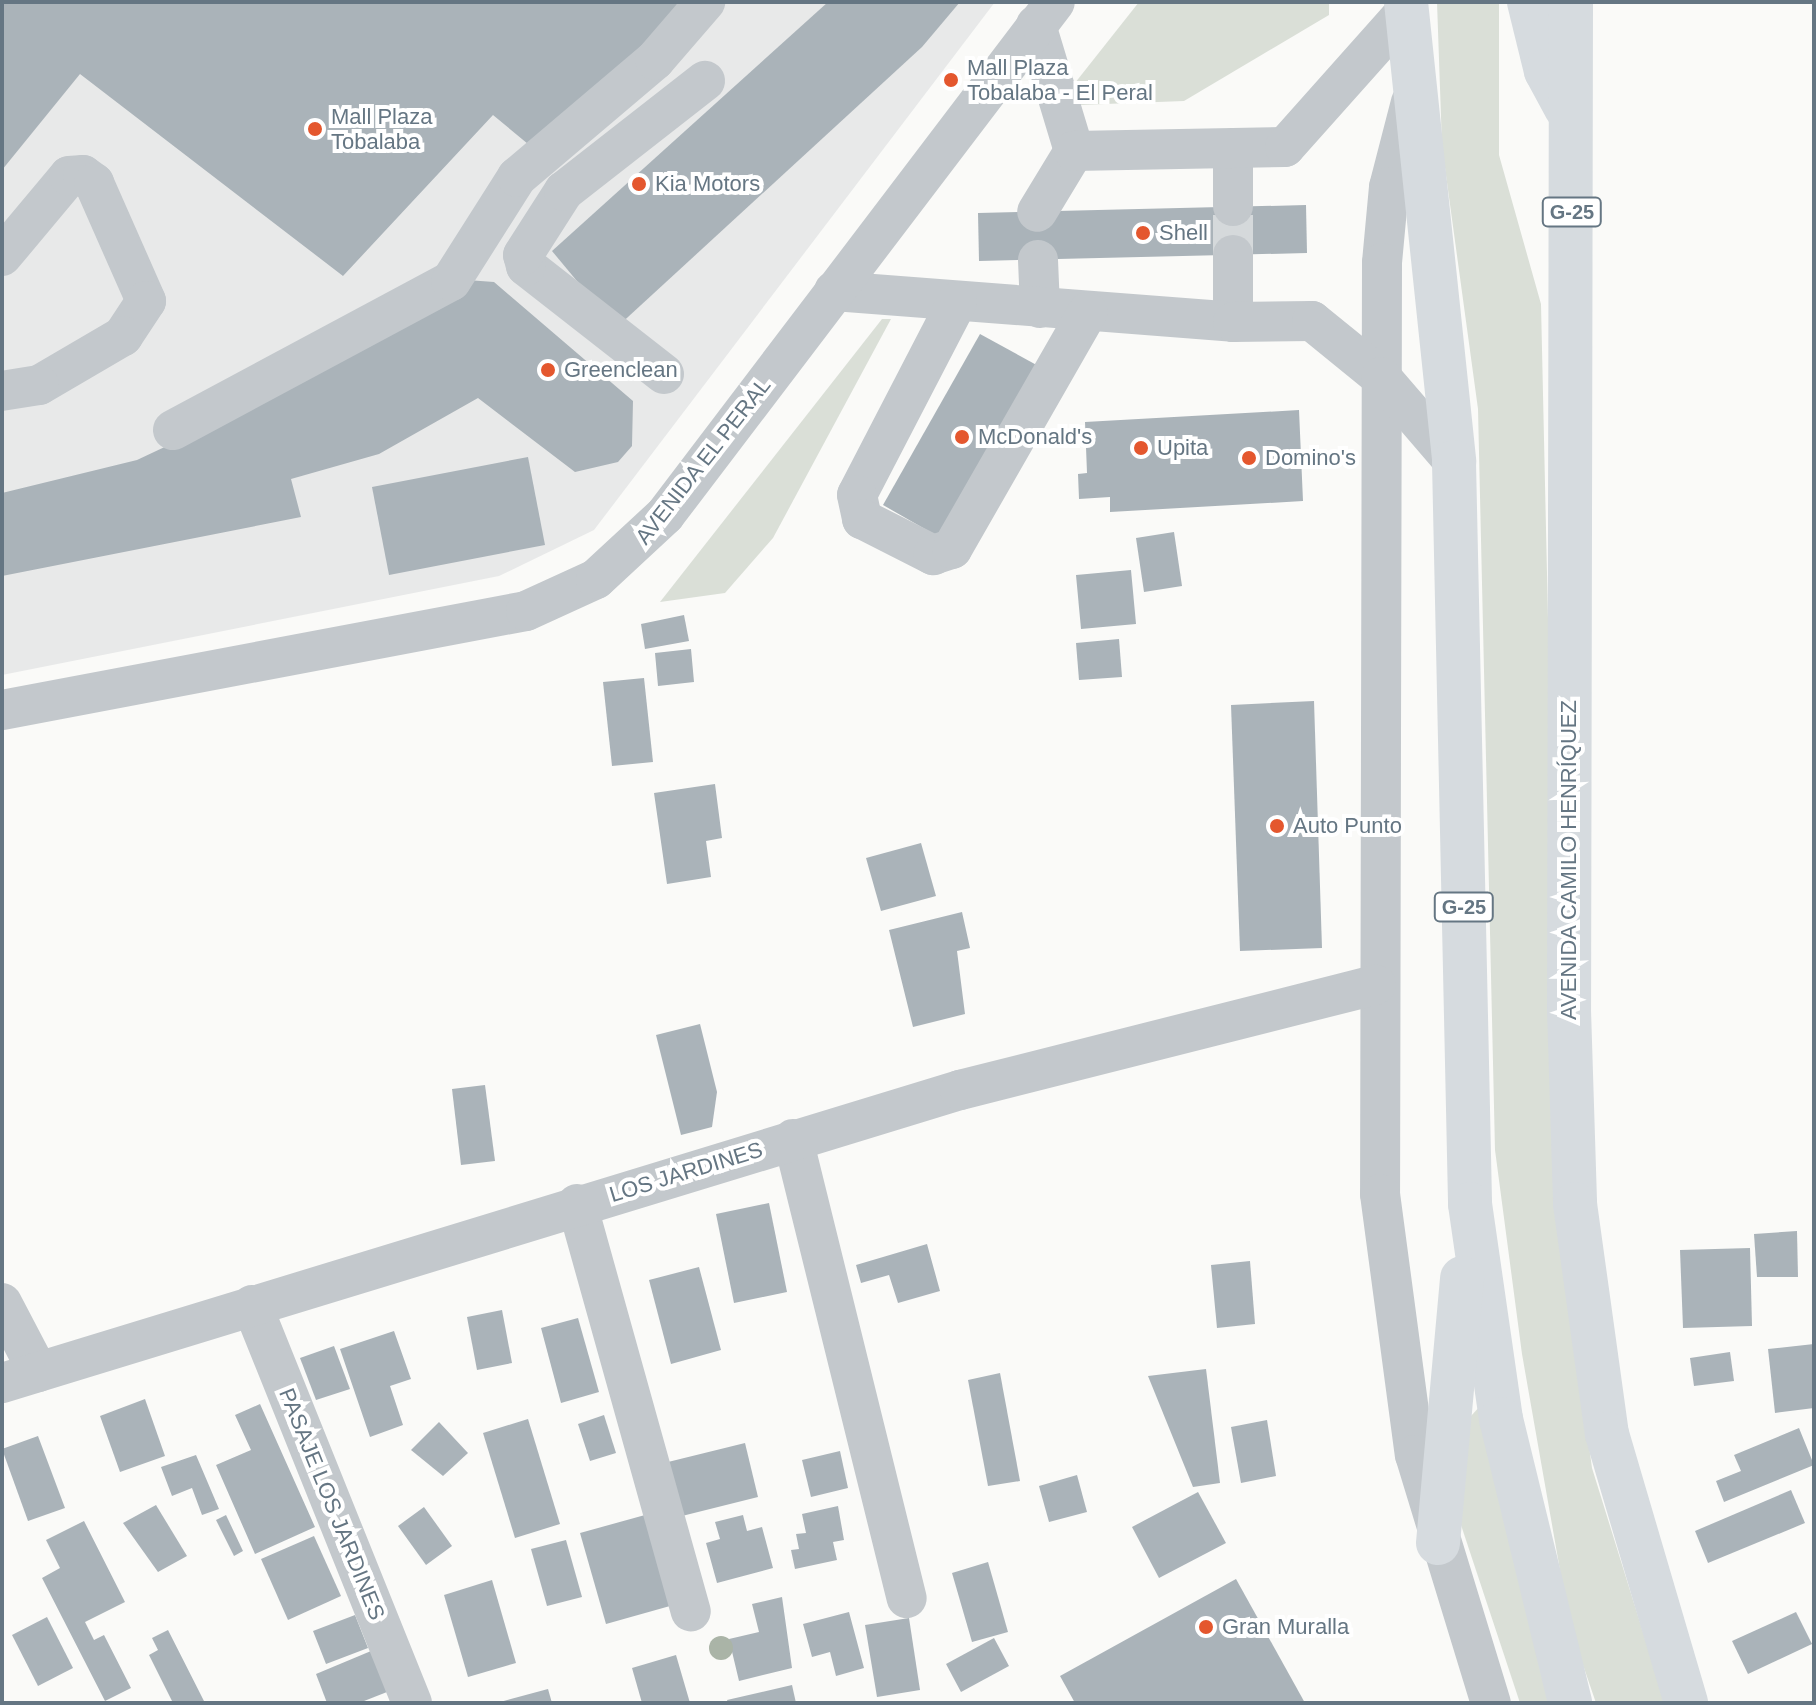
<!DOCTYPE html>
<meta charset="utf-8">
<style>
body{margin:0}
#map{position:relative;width:1816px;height:1705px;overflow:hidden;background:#fafaf8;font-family:Arial,sans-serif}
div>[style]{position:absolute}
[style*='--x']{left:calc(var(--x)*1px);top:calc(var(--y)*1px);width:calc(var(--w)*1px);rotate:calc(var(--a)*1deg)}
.built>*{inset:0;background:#e8e9e9}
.green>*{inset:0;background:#dadfd7}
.building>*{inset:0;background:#aab3b9}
.minor-tunnel>*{height:40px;margin-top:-20px;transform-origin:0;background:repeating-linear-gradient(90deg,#d5d9db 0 40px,transparent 0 60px)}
.minor>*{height:40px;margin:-20px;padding:0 20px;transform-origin:20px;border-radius:20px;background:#c3c8cc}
.major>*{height:44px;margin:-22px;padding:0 22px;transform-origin:22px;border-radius:22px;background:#d6dbdf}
.trees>*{width:24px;height:24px;margin:-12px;border-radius:50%;background:#aab4a7}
.dots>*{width:22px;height:22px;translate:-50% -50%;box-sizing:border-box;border:4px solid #fff;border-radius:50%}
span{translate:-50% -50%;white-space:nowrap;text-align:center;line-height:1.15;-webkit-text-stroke:8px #fff;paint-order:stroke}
.shield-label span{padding:2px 6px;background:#fff;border:2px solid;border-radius:6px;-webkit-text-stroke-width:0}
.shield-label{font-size:20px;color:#657683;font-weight:700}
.poi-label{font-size:22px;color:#657683}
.left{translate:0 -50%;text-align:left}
.street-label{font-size:22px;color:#657683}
.frame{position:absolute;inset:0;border:4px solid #657683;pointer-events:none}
</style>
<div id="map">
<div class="built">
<div style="clip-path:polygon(2px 2px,995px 2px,594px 530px,499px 576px,2px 675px)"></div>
</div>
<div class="green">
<div style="clip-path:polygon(1139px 2px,1329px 2px,1329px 15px,1184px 101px,1079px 105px,1071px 88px)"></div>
<div style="clip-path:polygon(1437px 2px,1499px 2px,1499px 155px,1541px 304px,1562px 1247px,1592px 1468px,1665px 1703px,1596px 1703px,1570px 1627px,1522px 1354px,1495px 1150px,1478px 409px,1442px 146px)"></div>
<div style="clip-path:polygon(882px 319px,891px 319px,773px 538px,725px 593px,660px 602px)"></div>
<div style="clip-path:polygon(1481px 1405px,1554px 1703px,1520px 1703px,1458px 1516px,1461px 1427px)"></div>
</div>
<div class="building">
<div style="clip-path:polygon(2px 2px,687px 2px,663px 33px,528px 144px,493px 115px,343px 276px,80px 74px,2px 170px)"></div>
<div style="clip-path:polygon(828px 2px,960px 2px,922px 47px,616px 328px,552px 251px)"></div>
<div style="clip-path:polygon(1306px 205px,1307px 253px,979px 261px,978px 213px)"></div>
<div style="clip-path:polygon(467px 280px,494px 282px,633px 401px,632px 446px,618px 462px,575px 472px,478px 398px,379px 454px,291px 479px,301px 517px,2px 576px,2px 493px,137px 460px,258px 403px)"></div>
<div style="clip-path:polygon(980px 334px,1042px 368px,944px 540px,883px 505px)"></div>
<div style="clip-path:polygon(1299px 410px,1303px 501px,1110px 512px,1110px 497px,1079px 499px,1078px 474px,1087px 473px,1085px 422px)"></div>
<div style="clip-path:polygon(528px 457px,545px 545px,389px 575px,372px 487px)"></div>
<div style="clip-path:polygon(1174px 532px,1182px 586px,1144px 592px,1136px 538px)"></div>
<div style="clip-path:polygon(1131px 570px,1136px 624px,1081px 629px,1076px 575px)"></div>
<div style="clip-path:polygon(684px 615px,689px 641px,645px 649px,641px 624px)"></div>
<div style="clip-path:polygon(1119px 639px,1122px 677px,1079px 680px,1076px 643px)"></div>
<div style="clip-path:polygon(691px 649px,694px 682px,658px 686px,655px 653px)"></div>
<div style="clip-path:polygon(644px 678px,653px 762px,612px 766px,603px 682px)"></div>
<div style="clip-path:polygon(1314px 701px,1322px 948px,1240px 951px,1231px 705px)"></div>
<div style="clip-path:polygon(715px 784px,722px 838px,706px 841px,711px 877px,667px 884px,654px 793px)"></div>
<div style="clip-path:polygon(921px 843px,936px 896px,881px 911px,866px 858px)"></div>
<div style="clip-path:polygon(962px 912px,970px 948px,957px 951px,965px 1014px,913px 1027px,889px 930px)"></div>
<div style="clip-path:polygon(700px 1024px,717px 1092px,712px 1127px,681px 1135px,656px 1035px)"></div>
<div style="clip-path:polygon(485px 1085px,495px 1161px,461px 1165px,452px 1089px)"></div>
<div style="clip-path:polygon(769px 1203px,787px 1292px,734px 1303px,716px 1214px)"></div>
<div style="clip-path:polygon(1797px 1231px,1798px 1277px,1757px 1277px,1754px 1234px)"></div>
<div style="clip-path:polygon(927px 1244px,940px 1291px,898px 1303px,889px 1275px,861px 1283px,856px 1265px)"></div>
<div style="clip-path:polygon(1750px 1248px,1752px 1326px,1683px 1328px,1680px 1250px)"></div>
<div style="clip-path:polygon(1250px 1261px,1255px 1324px,1217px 1328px,1211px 1265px)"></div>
<div style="clip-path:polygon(699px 1267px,721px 1350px,671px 1364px,649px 1280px)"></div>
<div style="clip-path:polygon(502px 1310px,512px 1363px,477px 1370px,467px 1317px)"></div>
<div style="clip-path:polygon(578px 1318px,599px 1392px,561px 1403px,541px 1328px)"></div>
<div style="clip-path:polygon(394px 1331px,411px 1379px,390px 1386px,403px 1425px,370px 1437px,340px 1349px)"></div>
<div style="clip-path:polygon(1814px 1344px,1814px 1408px,1775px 1413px,1768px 1349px)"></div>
<div style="clip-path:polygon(334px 1346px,350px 1389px,316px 1400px,300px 1358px)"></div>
<div style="clip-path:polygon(1730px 1352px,1734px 1381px,1694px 1386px,1690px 1358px)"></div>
<div style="clip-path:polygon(1206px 1369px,1220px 1483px,1193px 1487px,1148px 1376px)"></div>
<div style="clip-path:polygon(1000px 1373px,1020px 1481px,988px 1486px,968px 1380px)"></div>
<div style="clip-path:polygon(145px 1399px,165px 1456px,120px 1472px,100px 1416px)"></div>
<div style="clip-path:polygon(260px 1404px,315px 1527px,255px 1554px,216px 1465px,251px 1450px,235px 1415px)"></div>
<div style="clip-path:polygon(604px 1415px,616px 1453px,590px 1461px,578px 1424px)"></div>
<div style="clip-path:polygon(528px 1419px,560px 1524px,515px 1538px,483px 1433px)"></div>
<div style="clip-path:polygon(1267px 1420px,1276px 1476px,1241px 1483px,1231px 1427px)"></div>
<div style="clip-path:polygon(439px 1422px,468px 1453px,443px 1476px,411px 1450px)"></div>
<div style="clip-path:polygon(1799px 1428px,1814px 1465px,1724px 1502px,1716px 1481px,1741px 1471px,1734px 1455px)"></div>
<div style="clip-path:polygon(38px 1436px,65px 1508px,28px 1521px,2px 1449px)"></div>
<div style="clip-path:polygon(745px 1443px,758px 1497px,682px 1516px,668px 1462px)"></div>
<div style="clip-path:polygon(840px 1451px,848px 1488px,811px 1497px,802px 1460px)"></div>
<div style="clip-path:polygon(196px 1455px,219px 1509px,202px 1515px,192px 1488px,172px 1496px,161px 1467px)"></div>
<div style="clip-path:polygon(1077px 1475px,1087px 1512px,1049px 1522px,1039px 1486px)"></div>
<div style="clip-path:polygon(1791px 1490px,1805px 1523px,1708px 1563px,1695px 1531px)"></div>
<div style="clip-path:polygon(1198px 1492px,1226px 1543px,1159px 1578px,1132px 1527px)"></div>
<div style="clip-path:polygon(156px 1505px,187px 1556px,158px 1572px,123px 1523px)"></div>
<div style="clip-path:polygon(838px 1506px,844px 1540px,833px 1542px,837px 1560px,795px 1569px,791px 1550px,799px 1549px,796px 1534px,806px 1533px,802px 1514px)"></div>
<div style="clip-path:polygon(424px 1507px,452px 1546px,426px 1565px,398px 1526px)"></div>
<div style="clip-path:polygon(226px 1515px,243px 1551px,234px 1556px,216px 1520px)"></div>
<div style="clip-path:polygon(645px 1515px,670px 1606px,606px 1624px,580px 1533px)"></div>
<div style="clip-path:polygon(743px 1515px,747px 1531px,762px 1527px,773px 1568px,717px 1583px,706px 1543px,720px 1539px,715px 1522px)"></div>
<div style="clip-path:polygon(84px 1521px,125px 1602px,85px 1622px,94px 1640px,104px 1635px,131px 1688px,105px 1701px,42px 1578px,60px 1568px,46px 1540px)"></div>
<div style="clip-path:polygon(314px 1536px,341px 1596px,288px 1620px,261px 1559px)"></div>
<div style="clip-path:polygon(566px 1540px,582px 1597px,547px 1606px,531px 1549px)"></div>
<div style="clip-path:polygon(988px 1562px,1008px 1632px,972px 1642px,952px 1573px)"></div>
<div style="clip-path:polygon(1236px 1579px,1305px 1703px,1075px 1703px,1060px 1676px)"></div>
<div style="clip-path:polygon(492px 1580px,516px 1663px,468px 1677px,444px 1595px)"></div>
<div style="clip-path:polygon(782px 1597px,792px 1668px,739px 1681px,729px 1639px,759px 1632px,752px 1604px)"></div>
<div style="clip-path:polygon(849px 1612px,864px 1668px,836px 1676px,830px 1652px,812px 1657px,803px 1624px)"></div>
<div style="clip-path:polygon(1796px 1612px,1812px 1644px,1748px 1674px,1732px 1641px)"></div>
<div style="clip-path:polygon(355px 1615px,368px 1648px,326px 1664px,313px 1631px)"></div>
<div style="clip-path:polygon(47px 1617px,73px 1668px,38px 1686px,12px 1635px)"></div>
<div style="clip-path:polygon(909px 1618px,920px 1690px,877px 1697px,865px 1625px)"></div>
<div style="clip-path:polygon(168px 1630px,205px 1703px,173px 1703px,149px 1655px,158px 1650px,152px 1638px)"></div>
<div style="clip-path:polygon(994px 1638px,1009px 1666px,961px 1692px,946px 1664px)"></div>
<div style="clip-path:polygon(371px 1651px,387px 1692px,359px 1703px,327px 1703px,316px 1674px)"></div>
<div style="clip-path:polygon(676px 1655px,690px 1703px,642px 1703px,632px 1668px)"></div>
<div style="clip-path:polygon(792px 1685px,796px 1703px,728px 1703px,727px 1700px)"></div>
<div style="clip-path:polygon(548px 1689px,552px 1703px,500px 1703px,500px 1702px)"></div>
</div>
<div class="minor-tunnel">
<div style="--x:1233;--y:255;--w:49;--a:-90"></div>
</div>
<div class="minor">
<div style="--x:1036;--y:25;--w:132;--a:73.2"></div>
<div style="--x:1074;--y:151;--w:71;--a:121.2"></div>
<div style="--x:1411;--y:102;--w:88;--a:104.5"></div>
<div style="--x:1389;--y:187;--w:76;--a:95.3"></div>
<div style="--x:1382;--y:263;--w:931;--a:90.12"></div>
<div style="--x:1380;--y:1194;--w:263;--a:82.4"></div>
<div style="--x:1415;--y:1455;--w:259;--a:73"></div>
<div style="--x:1233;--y:148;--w:58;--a:90"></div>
<div style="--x:1074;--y:151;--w:211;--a:-1.1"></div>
<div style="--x:1285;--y:147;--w:182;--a:-48.3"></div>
<div style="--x:1233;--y:255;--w:67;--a:90"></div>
<div style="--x:2;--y:256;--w:104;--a:-50.1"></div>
<div style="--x:69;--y:176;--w:14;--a:-4"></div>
<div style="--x:83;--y:175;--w:14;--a:36"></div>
<div style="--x:94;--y:183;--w:129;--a:66.2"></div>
<div style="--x:146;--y:301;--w:42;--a:123.3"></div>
<div style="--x:123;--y:336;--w:97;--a:149.7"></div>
<div style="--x:39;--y:385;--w:37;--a:171"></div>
<div style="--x:1038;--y:260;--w:48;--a:87.6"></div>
<div style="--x:834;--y:291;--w:400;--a:4.4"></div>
<div style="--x:1233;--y:322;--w:79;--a:-0.7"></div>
<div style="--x:1312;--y:321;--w:89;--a:39.1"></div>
<div style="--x:1381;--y:377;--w:112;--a:49.3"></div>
<div style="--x:957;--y:302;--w:217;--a:117.4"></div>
<div style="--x:857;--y:495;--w:25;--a:78"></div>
<div style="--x:862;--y:519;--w:80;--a:26.9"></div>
<div style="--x:933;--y:555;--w:20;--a:-18"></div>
<div style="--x:952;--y:549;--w:273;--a:-60.2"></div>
<div style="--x:664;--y:374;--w:175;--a:-142"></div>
<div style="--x:526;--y:266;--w:11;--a:-105"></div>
<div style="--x:523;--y:255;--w:76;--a:-57.4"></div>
<div style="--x:564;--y:191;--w:179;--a:-38"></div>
<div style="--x:173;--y:430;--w:315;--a:-28.2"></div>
<div style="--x:451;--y:281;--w:123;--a:-57.6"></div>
<div style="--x:517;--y:177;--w:181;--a:-40.3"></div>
<div style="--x:655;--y:60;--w:77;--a:-49.2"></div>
<div style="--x:2;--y:710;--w:533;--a:-10.7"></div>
<div style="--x:526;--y:611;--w:77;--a:-24.6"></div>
<div style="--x:596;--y:579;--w:94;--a:-42.8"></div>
<div style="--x:665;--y:515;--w:644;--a:-52.76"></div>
<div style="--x:793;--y:1139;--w:473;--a:76.1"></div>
<div style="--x:577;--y:1204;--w:423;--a:74.4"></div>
<div style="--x:2;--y:1303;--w:78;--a:62.4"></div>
<div style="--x:252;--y:1305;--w:429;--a:68.1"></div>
<div style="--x:2;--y:1383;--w:1002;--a:-17.01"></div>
<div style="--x:960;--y:1090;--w:429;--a:-14.2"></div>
</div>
<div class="major">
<div style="--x:1406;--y:2;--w:462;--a:84"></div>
<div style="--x:1454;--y:462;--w:742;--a:88.76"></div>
<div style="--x:1470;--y:1204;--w:217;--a:81.8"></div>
<div style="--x:1501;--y:1419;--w:292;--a:76.3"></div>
<div style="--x:1529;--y:2;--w:71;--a:76.2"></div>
<div style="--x:1546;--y:71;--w:42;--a:61.6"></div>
<div style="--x:1571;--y:2;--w:1008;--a:90.11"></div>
<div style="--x:1569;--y:1010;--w:194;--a:88.2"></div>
<div style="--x:1575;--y:1204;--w:232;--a:82.1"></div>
<div style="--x:1607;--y:1434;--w:280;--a:73.6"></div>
<div style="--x:1438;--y:1543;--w:266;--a:-84.8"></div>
</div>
<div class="trees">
<div style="left:721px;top:1648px"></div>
</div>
<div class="dots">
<div style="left:951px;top:80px;background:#e4572e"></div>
<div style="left:315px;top:129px;background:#e4572e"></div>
<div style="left:639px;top:184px;background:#e4572e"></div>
<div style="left:1143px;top:233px;background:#e4572e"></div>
<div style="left:548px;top:370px;background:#e4572e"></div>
<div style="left:962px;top:437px;background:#e4572e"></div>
<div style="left:1141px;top:448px;background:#e4572e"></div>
<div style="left:1249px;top:458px;background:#e4572e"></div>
<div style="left:1277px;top:826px;background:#e4572e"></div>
<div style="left:1206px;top:1627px;background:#e4572e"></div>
</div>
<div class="shield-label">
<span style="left:1572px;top:212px">G-25</span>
<span style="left:1464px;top:907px">G-25</span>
</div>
<div class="poi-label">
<span class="left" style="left:967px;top:80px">Mall Plaza<br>Tobalaba - El Peral</span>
<span class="left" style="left:331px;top:129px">Mall Plaza<br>Tobalaba</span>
<span class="left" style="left:655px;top:184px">Kia Motors</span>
<span class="left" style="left:1159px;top:233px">Shell</span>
<span class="left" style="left:564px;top:370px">Greenclean</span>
<span class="left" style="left:978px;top:437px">McDonald's</span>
<span class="left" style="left:1157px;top:448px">Upita</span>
<span class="left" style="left:1265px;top:458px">Domino's</span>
<span class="left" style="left:1293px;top:826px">Auto Punto</span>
<span class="left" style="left:1222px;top:1627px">Gran Muralla</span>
</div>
<div class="street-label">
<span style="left:703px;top:461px;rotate:-52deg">AVENIDA EL PERAL</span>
<span style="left:1569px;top:860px;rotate:-90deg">AVENIDA CAMILO HENRÍQUEZ</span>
<span style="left:686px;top:1172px;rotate:-17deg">LOS JARDINES</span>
<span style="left:332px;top:1504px;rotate:68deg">PASAJE LOS JARDINES</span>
</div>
<div class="frame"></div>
</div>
